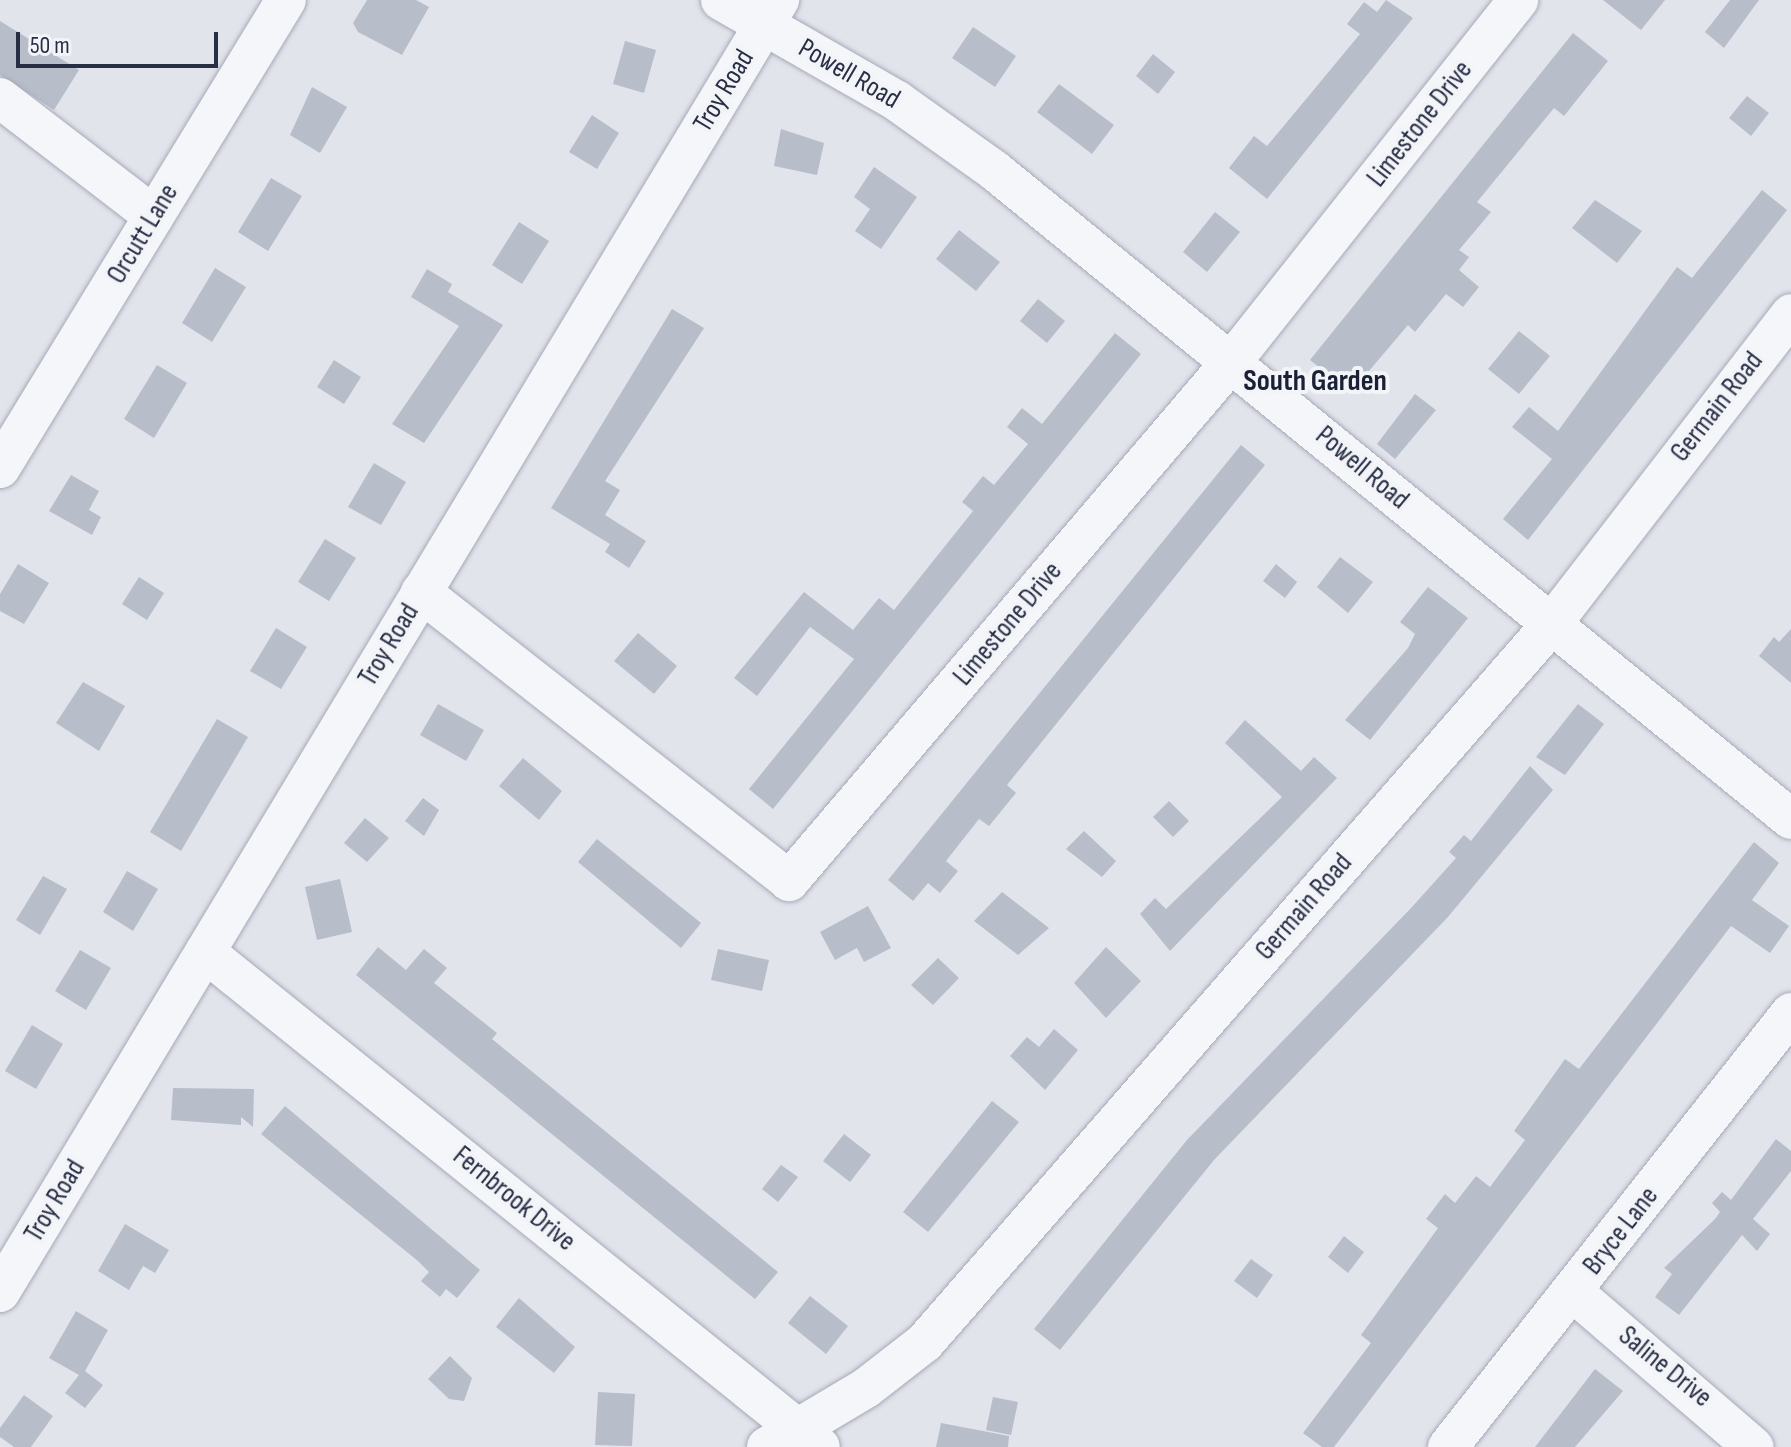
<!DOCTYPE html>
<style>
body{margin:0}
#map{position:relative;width:1791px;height:1447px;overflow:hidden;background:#e2e4ec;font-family:"Sofia Sans Condensed",sans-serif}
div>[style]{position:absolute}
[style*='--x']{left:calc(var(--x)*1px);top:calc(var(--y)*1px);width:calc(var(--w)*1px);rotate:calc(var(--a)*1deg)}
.building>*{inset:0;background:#b8bdca}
.roads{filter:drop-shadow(0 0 2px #a6aab7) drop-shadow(0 0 2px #a6aab7)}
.minor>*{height:40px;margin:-20px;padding:0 20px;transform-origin:20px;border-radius:20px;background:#f5f6f9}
span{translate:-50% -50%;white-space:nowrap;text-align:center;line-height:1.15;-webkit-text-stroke:8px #f2f4f8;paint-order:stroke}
.street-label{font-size:28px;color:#282f45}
.neighbourhood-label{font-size:30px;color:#1a2136;font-weight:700}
.scale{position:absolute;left:16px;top:32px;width:202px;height:36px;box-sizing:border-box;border:4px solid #282f45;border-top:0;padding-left:10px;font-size:24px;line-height:28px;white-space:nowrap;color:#282f45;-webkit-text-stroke:6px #f2f4f8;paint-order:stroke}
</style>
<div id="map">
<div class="building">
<div style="clip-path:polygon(367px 0,416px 0,429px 7px,402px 55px,358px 32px,353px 23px)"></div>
<div style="clip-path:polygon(1386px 0,1413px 18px,1267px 199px,1229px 168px,1254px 136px,1267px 146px,1331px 69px,1360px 34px,1347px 24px,1364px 2px,1377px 12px)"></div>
<div style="clip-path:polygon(1603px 0,1665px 0,1641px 30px)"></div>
<div style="clip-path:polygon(1730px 0,1759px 0,1724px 48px,1705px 32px)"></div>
<div style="clip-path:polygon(0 21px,79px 70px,54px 110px,0 75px)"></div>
<div style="clip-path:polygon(973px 27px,1016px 56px,995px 87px,952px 58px)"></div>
<div style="clip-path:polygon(1573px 33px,1608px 61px,1564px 116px,1554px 108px,1477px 202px,1491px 212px,1459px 250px,1469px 257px,1459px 270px,1479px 287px,1463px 307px,1446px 294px,1415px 332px,1408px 325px,1351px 392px,1310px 360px)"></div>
<div style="clip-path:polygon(625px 41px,656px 50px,644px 93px,613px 84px)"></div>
<div style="clip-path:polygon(1153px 54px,1175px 72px,1158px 94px,1136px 76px)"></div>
<div style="clip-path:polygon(1059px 84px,1114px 125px,1092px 154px,1037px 112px)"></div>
<div style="clip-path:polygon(312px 87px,347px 107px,320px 153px,290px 135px)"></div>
<div style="clip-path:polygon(1747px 96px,1769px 113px,1751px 136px,1729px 118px)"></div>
<div style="clip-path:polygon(592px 115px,619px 133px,597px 169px,569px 152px)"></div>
<div style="clip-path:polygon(781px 129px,824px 143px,817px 175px,774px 166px)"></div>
<div style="clip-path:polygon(874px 167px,917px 197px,881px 249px,855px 231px,870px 209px,854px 197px)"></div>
<div style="clip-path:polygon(271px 178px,302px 196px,268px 251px,238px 232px)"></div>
<div style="clip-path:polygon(1762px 190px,1787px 210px,1528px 540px,1503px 519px,1552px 459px,1512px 427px,1529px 407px,1558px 431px,1677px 267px,1692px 278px)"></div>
<div style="clip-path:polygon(1595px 200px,1642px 231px,1617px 263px,1572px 228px)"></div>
<div style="clip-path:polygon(1215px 212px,1240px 232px,1207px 272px,1183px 252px)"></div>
<div style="clip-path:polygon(519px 222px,549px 241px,522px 284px,492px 265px)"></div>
<div style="clip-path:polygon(959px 230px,1000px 262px,976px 291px,936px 259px)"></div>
<div style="clip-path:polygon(215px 268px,246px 287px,212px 342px,182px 323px)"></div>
<div style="clip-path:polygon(427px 269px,452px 284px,448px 292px,503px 325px,424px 443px,392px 424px,459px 326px,411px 297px)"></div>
<div style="clip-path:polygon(1038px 299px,1065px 321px,1047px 343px,1020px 321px)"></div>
<div style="clip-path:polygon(672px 309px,704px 328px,605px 481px,620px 490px,605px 515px,646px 541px,629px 568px,605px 552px,610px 544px,551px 508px)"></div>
<div style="clip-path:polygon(1519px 331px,1550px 356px,1519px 394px,1488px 369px)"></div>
<div style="clip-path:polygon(1115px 333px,1141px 354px,773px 809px,749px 789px,854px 659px,810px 627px,757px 696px,734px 678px,804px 592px,853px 630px,879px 598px,894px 610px,973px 511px,962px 502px,983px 476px,994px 485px,1028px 444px,1007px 427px,1022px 408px,1042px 424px)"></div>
<div style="clip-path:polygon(334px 360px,361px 377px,344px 404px,317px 387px)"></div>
<div style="clip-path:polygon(157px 365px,187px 383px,154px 438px,124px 419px)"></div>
<div style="clip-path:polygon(1415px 394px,1436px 410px,1395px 459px,1377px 444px)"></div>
<div style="clip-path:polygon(1241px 445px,1265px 465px,1007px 785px,1016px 793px,989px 826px,979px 819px,946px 861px,958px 871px,940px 893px,928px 883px,913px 901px,888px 880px)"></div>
<div style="clip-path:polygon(374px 463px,406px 482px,381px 525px,348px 507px)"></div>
<div style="clip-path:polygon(71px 475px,99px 491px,89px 510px,101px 517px,92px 535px,49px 511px)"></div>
<div style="clip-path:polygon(325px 539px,356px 558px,329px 601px,298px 582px)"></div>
<div style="clip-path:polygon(1340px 557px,1373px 582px,1348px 613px,1317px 587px)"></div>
<div style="clip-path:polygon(18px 564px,49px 583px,24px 624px,0 611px,0 594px)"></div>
<div style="clip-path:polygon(1276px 564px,1297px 582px,1285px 598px,1263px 581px)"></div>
<div style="clip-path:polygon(139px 577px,164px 593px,147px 620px,122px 604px)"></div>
<div style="clip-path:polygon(1428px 587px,1468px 618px,1370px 740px,1345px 720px,1408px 648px,1415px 634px,1400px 622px)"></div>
<div style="clip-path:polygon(276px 628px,307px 647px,281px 689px,250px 671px)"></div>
<div style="clip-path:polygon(1791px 629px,1791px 683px,1759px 656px,1774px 637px,1779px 642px)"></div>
<div style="clip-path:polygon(638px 633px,677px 666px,654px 694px,614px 661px)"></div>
<div style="clip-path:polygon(83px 682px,125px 706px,99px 751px,56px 723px)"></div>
<div style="clip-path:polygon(438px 704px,484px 730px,466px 761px,420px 735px)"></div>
<div style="clip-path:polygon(1578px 704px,1604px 724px,1565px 775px,1536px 757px)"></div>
<div style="clip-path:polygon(217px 719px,248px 737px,181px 851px,150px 832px)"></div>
<div style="clip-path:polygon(1245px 720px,1301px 771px,1314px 757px,1337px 778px,1170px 951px,1140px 914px,1155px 898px,1166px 909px,1282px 797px,1225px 743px)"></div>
<div style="clip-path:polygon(523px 758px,562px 791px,539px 820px,499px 786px)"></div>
<div style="clip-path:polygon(1530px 766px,1553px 790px,1448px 917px,1214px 1160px,1060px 1350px,1034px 1329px,1187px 1140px,1412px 907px,1456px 858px,1449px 852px,1464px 835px,1471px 841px)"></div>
<div style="clip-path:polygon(423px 798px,439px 810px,424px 836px,405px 821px)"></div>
<div style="clip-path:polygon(1169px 801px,1189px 821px,1173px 837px,1153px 817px)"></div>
<div style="clip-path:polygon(365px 818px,389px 838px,367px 862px,344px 843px)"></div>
<div style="clip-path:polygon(1084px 831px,1116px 861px,1102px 877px,1066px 849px)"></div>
<div style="clip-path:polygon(597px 839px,701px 923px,681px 948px,578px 862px)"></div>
<div style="clip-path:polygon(1754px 842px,1779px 863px,1752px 900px,1789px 926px,1770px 953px,1731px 926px,1334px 1447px,1322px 1447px,1303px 1433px,1371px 1343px,1361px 1335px,1438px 1228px,1426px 1219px,1445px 1194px,1455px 1203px,1476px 1176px,1490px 1187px,1525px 1140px,1514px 1131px,1565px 1059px,1579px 1069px)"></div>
<div style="clip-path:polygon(127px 871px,158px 889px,133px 931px,103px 912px)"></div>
<div style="clip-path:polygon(43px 876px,67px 889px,40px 935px,16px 920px)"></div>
<div style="clip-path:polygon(340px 879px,352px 932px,317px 940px,305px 887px)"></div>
<div style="clip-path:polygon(1002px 892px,1049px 928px,1018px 955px,974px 921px)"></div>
<div style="clip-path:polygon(868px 906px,891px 948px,864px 962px,857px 948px,835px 960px,820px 932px)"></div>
<div style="clip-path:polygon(378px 947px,406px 970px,424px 949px,447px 968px,434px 983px,497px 1033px,492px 1039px,778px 1272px,755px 1299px,356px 975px)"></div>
<div style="clip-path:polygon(1106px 947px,1141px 981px,1106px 1018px,1074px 983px)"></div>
<div style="clip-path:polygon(718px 949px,769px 960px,762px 991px,711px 980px)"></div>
<div style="clip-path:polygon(80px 950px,111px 968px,86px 1010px,55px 991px)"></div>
<div style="clip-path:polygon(938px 958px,959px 978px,933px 1005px,911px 985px)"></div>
<div style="clip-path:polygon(32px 1025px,63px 1044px,36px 1089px,5px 1071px)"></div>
<div style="clip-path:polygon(1054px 1029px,1078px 1050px,1045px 1090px,1010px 1056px,1027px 1037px,1039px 1047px)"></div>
<div style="clip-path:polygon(173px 1088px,254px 1089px,253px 1127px,241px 1117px,241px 1125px,171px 1120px)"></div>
<div style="clip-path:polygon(992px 1101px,1019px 1122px,928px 1232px,903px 1212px)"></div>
<div style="clip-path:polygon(285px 1106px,480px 1270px,457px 1298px,446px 1289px,440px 1297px,421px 1281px,429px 1272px,418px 1261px,261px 1134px)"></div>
<div style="clip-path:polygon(844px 1134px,871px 1155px,850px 1182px,823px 1161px)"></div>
<div style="clip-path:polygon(1776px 1139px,1791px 1151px,1791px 1171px,1753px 1219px,1770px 1234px,1757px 1251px,1742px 1235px,1679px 1315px,1655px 1297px,1672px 1274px,1664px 1268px,1715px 1219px,1720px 1212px,1712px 1203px,1722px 1192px,1731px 1200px)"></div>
<div style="clip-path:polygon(781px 1165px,798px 1177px,778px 1202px,762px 1189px)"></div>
<div style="clip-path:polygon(125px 1224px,169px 1250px,155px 1273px,143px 1266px,129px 1290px,98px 1271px)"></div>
<div style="clip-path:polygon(1344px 1236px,1364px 1252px,1348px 1273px,1328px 1257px)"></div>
<div style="clip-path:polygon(1251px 1259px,1273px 1275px,1257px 1298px,1234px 1281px)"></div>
<div style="clip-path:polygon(810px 1296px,848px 1326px,826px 1354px,788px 1323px)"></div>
<div style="clip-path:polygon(519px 1298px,575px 1347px,554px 1373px,496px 1327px)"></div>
<div style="clip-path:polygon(76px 1311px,108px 1330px,85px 1371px,103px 1385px,85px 1408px,65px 1393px,79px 1375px,49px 1358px)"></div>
<div style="clip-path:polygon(450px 1356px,472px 1378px,464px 1401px,449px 1399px,428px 1379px)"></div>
<div style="clip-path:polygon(1595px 1369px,1623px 1391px,1575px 1447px,1535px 1447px)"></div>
<div style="clip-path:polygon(598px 1392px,635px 1394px,632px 1446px,595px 1445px)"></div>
<div style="clip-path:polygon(24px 1395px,53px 1416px,31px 1447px,14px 1447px,0 1437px,0 1428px)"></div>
<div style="clip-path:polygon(993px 1397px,1018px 1402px,1011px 1435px,986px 1430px)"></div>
<div style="clip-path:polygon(941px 1423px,1009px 1436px,1008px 1447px,936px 1447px)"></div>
</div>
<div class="roads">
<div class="minor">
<div style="--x:721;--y:0;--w:203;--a:29.8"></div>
<div style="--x:897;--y:101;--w:120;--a:35.5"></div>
<div style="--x:995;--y:171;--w:1026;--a:39.15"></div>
<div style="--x:0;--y:98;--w:194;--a:37.5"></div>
<div style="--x:0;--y:468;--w:548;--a:-58.57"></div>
<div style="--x:421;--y:592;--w:468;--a:38.1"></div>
<div style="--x:789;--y:881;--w:685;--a:-49.56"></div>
<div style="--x:1233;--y:360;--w:459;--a:-51.6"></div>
<div style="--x:205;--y:952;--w:789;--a:38.83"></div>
<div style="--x:0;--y:1292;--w:1509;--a:-58.91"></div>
<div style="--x:1573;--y:1292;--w:238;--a:40.7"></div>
<div style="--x:767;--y:1447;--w:115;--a:-30.8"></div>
<div style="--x:866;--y:1388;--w:75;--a:-37.9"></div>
<div style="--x:925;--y:1342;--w:950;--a:-48.88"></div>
<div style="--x:1550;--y:626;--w:394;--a:-52.3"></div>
<div style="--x:1448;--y:1447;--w:553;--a:-51.68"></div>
</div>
</div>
<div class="street-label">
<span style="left:849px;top:74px;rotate:30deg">Powell Road</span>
<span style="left:724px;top:91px;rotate:-59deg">Troy Road</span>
<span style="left:1420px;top:124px;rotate:-52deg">Limestone Drive</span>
<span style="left:143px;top:234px;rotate:-59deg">Orcutt Lane</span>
<span style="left:1717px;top:407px;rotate:-52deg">Germain Road</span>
<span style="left:1362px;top:468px;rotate:40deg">Powell Road</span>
<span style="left:1008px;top:624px;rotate:-50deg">Limestone Drive</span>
<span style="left:389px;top:645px;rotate:-59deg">Troy Road</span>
<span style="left:1304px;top:907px;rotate:-49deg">Germain Road</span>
<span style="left:514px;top:1199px;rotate:39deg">Fernbrook Drive</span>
<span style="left:55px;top:1201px;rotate:-59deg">Troy Road</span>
<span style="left:1621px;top:1231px;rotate:-52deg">Bryce Lane</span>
<span style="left:1665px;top:1367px;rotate:39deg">Saline Drive</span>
</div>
<div class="neighbourhood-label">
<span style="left:1315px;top:381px">South Garden</span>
</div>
<div class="scale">50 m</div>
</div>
